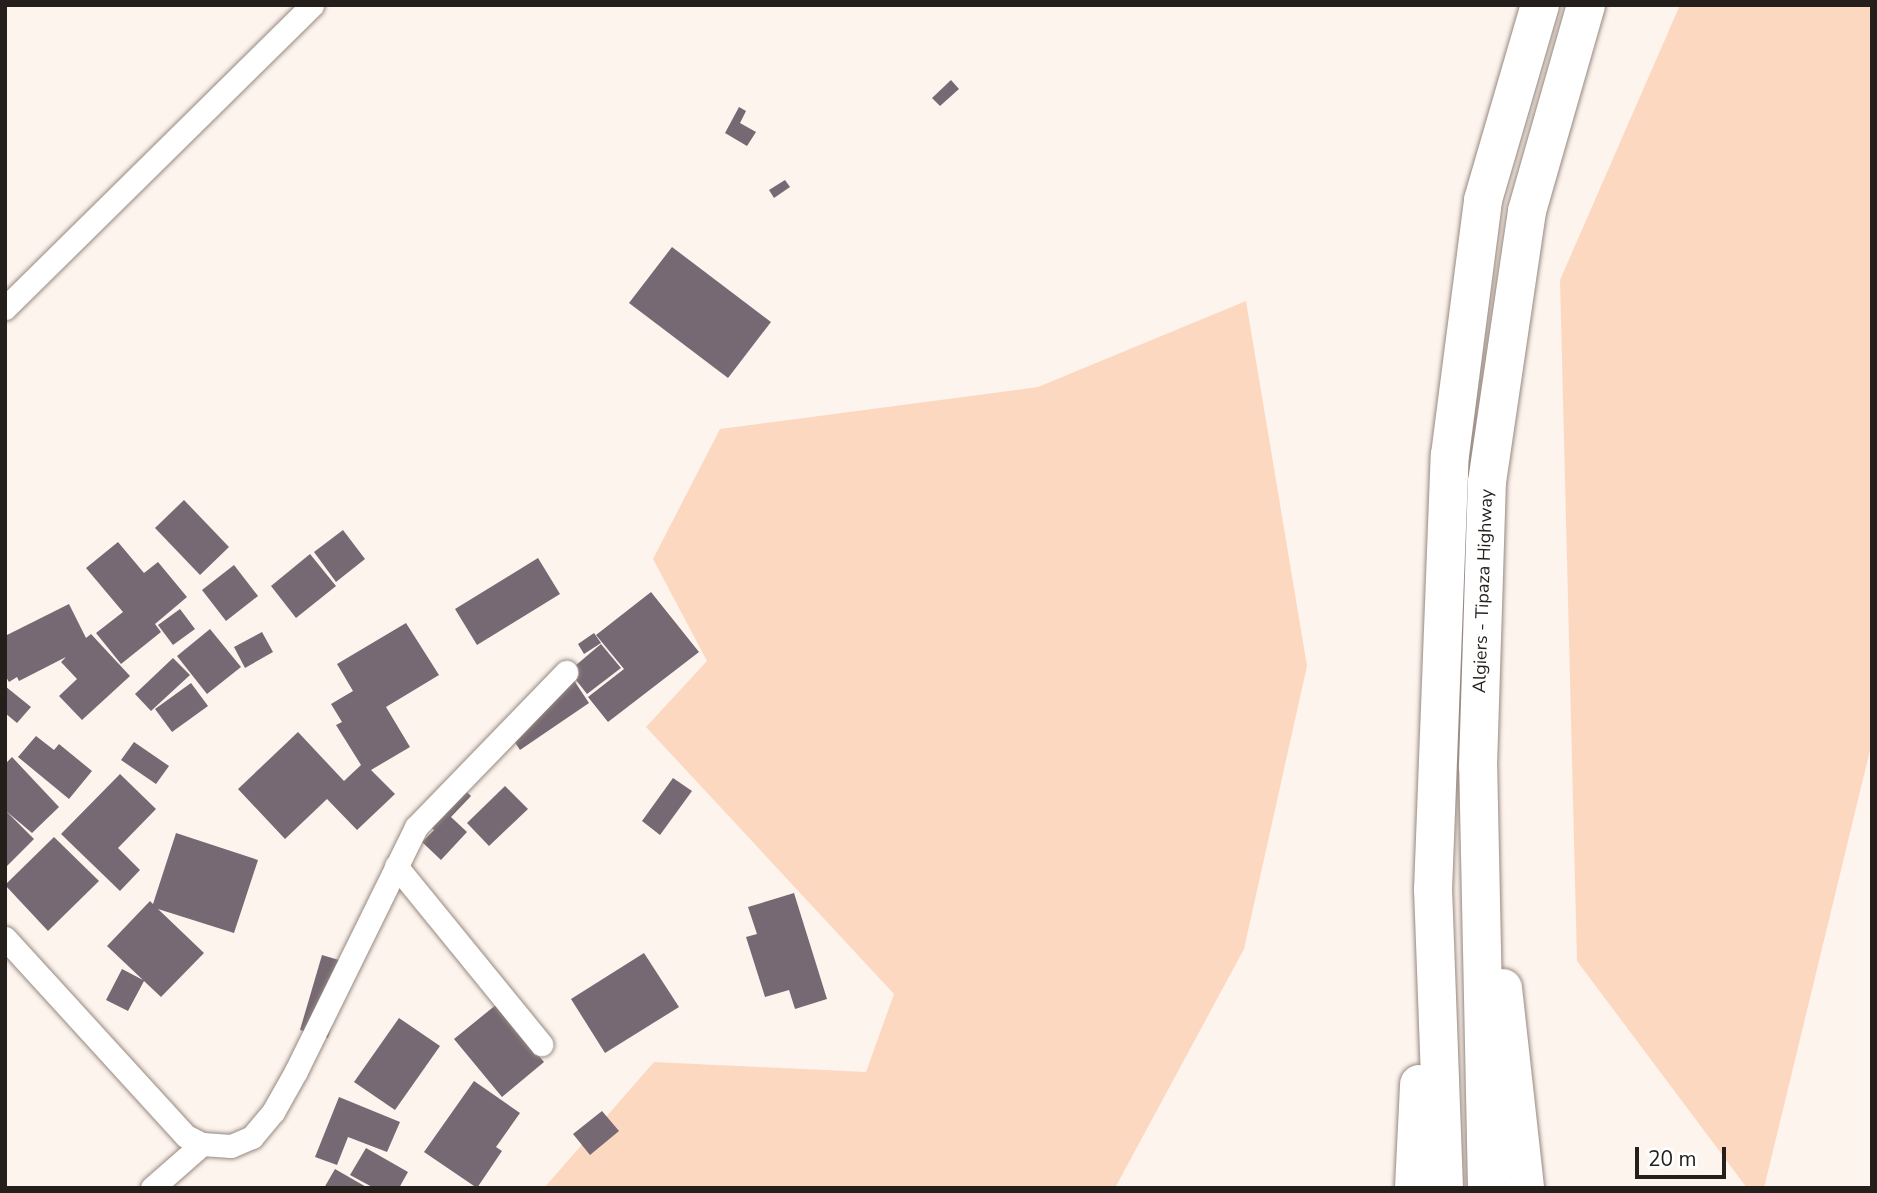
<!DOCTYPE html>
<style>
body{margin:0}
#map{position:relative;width:1877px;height:1193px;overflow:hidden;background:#fdf4ee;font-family:"Nunito Sans",sans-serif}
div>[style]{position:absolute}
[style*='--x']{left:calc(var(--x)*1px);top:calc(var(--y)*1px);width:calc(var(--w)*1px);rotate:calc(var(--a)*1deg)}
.green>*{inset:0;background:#fdd8c0}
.building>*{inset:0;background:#766973}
.roads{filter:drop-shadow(0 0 2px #96887f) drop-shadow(0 0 2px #96887f)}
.minor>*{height:23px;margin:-11.5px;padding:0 11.5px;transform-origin:11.5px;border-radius:11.5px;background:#fff}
.motorway>*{height:38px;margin:-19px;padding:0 19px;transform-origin:19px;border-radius:19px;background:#fff}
span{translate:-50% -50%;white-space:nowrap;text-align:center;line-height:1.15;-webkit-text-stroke:7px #fff;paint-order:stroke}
.street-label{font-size:18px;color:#241f1b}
.frame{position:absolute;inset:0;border:7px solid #241f1b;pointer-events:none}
.scale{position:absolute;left:1635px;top:1147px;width:91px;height:32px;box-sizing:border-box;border:4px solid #241f1b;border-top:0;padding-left:9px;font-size:21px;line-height:24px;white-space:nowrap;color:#241f1b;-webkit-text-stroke:5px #fff;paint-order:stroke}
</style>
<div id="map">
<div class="green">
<div style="clip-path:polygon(1680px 5px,1872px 5px,1872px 742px,1764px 1188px,1747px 1188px,1577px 961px,1560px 280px)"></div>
<div style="clip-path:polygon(1246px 301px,1307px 666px,1244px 949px,1115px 1188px,544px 1188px,654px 1062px,866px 1072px,894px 994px,646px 727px,707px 661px,653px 559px,720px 429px,1038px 387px)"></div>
</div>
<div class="building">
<div style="clip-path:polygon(951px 80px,959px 89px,940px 106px,932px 98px)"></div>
<div style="clip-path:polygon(739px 107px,746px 111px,740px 123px,756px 132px,747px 146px,725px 133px)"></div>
<div style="clip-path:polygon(785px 180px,790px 187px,774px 198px,769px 190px)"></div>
<div style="clip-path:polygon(672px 247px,771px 322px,728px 378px,629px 303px)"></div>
<div style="clip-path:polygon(184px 500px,229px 547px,200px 575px,155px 528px)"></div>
<div style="clip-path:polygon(343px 530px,365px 559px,336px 582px,314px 552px)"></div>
<div style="clip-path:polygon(118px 542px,144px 573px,158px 562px,187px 597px,155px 624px,161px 632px,121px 664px,96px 633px,123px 612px,86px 568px)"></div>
<div style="clip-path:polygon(310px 554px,336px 586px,296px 618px,271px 586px)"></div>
<div style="clip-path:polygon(538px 558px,560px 594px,477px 645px,455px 609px)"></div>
<div style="clip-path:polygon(234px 565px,258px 596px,226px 621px,202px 590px)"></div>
<div style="clip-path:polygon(651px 592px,699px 652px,608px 722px,588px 697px,624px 669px,596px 635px)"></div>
<div style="clip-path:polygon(69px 604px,86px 638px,91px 634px,130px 676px,82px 720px,59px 696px,77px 679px,61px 662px,66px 657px,19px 681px,17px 677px,9px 682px,5px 675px,5px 636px)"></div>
<div style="clip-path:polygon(180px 609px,195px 629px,173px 645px,158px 625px)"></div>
<div style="clip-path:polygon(406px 623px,439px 675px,386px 707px,410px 747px,371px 770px,395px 794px,357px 830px,327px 799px,285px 839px,238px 789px,298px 732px,344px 781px,361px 765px,336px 725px,342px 722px,331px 704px,353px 691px,337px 664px)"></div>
<div style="clip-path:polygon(210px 629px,241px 667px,207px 694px,177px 656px)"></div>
<div style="clip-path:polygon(262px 632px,273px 652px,245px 668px,234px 647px)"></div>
<div style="clip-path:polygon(594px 633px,601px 643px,584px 654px,578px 644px)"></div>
<div style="clip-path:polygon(601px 644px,621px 668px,587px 694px,569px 671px)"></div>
<div style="clip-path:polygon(173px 658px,190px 675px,151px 711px,135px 694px)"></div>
<div style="clip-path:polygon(571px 676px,589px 703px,520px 750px,502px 723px)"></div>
<div style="clip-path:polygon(191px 683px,208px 706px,172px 732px,155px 709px)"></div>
<div style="clip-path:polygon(5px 686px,31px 707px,17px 723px,5px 713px)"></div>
<div style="clip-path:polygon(36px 736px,54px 750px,59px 744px,92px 771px,69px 799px,18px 757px)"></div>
<div style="clip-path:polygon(134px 742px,169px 766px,156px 784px,121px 760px)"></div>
<div style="clip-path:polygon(12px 757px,59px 807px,32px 833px,6px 811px,34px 839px,5px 868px,5px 764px)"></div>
<div style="clip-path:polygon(120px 774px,156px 809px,118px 848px,140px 870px,120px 891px,61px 834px)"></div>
<div style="clip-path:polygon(673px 778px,692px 791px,660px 835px,642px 821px)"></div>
<div style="clip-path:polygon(454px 780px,471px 796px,451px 817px,467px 832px,441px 860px,422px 842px,434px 830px,419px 817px)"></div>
<div style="clip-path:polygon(505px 786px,528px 809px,489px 846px,467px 823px)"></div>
<div style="clip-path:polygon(176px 833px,258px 860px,234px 933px,158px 909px,204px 953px,161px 997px,144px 981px,128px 1011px,106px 1000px,122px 969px,143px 980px,107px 946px,150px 901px,153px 904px)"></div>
<div style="clip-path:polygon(54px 837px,99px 881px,48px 931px,5px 885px)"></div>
<div style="clip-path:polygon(794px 893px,827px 999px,795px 1009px,789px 990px,765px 997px,746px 937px,757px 934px,748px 907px)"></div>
<div style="clip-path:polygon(644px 953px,679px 1007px,605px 1053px,571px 999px)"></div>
<div style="clip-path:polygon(322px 955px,349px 963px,328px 1038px,300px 1030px)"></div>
<div style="clip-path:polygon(497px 1004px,544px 1062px,502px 1097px,454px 1039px)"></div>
<div style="clip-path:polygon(399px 1018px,440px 1046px,395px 1110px,354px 1082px)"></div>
<div style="clip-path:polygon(474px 1081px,520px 1113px,496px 1147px,502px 1151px,477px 1188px,424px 1152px)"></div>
<div style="clip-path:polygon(339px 1097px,400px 1122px,387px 1152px,348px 1137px,337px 1165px,315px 1157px)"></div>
<div style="clip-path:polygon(602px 1111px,619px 1131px,590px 1155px,573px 1134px)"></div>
<div style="clip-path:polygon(366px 1148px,408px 1172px,399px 1188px,374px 1188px,350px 1175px)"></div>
<div style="clip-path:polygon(335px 1169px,368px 1188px,324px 1188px)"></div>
</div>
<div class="roads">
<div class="minor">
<div style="--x:5;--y:308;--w:431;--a:-44.6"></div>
<div style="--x:396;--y:866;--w:230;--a:50.8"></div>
<div style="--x:5;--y:938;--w:268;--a:47.6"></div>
<div style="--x:186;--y:1136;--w:18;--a:27"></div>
<div style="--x:202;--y:1144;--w:29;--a:4"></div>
<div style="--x:231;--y:1146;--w:23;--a:-23"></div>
<div style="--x:252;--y:1137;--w:33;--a:-50"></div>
<div style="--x:273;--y:1112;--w:47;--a:-60.7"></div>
<div style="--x:296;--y:1071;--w:272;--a:-63.8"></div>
<div style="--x:416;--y:827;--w:216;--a:-45.9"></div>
<div style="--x:152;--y:1188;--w:67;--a:-41.3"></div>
</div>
<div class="motorway">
<div style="--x:1503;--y:988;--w:201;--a:83.7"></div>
<div style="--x:1414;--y:1188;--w:104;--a:-87.2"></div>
<div style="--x:1444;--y:1188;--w:298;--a:-92.1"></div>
<div style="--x:1433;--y:890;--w:435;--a:-87.8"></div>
<div style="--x:1450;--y:455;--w:257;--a:-82.6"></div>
<div style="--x:1483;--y:200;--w:203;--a:-73.7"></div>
<div style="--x:1487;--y:1188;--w:422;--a:-91.2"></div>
<div style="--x:1478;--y:766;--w:284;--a:-88.2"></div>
<div style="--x:1487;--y:482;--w:274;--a:-81.6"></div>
<div style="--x:1527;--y:211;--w:214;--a:-74"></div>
</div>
</div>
<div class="street-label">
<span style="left:1483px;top:591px;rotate:-88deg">Algiers - Tipaza Highway</span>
</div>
<div class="frame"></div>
<div class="scale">20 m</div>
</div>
